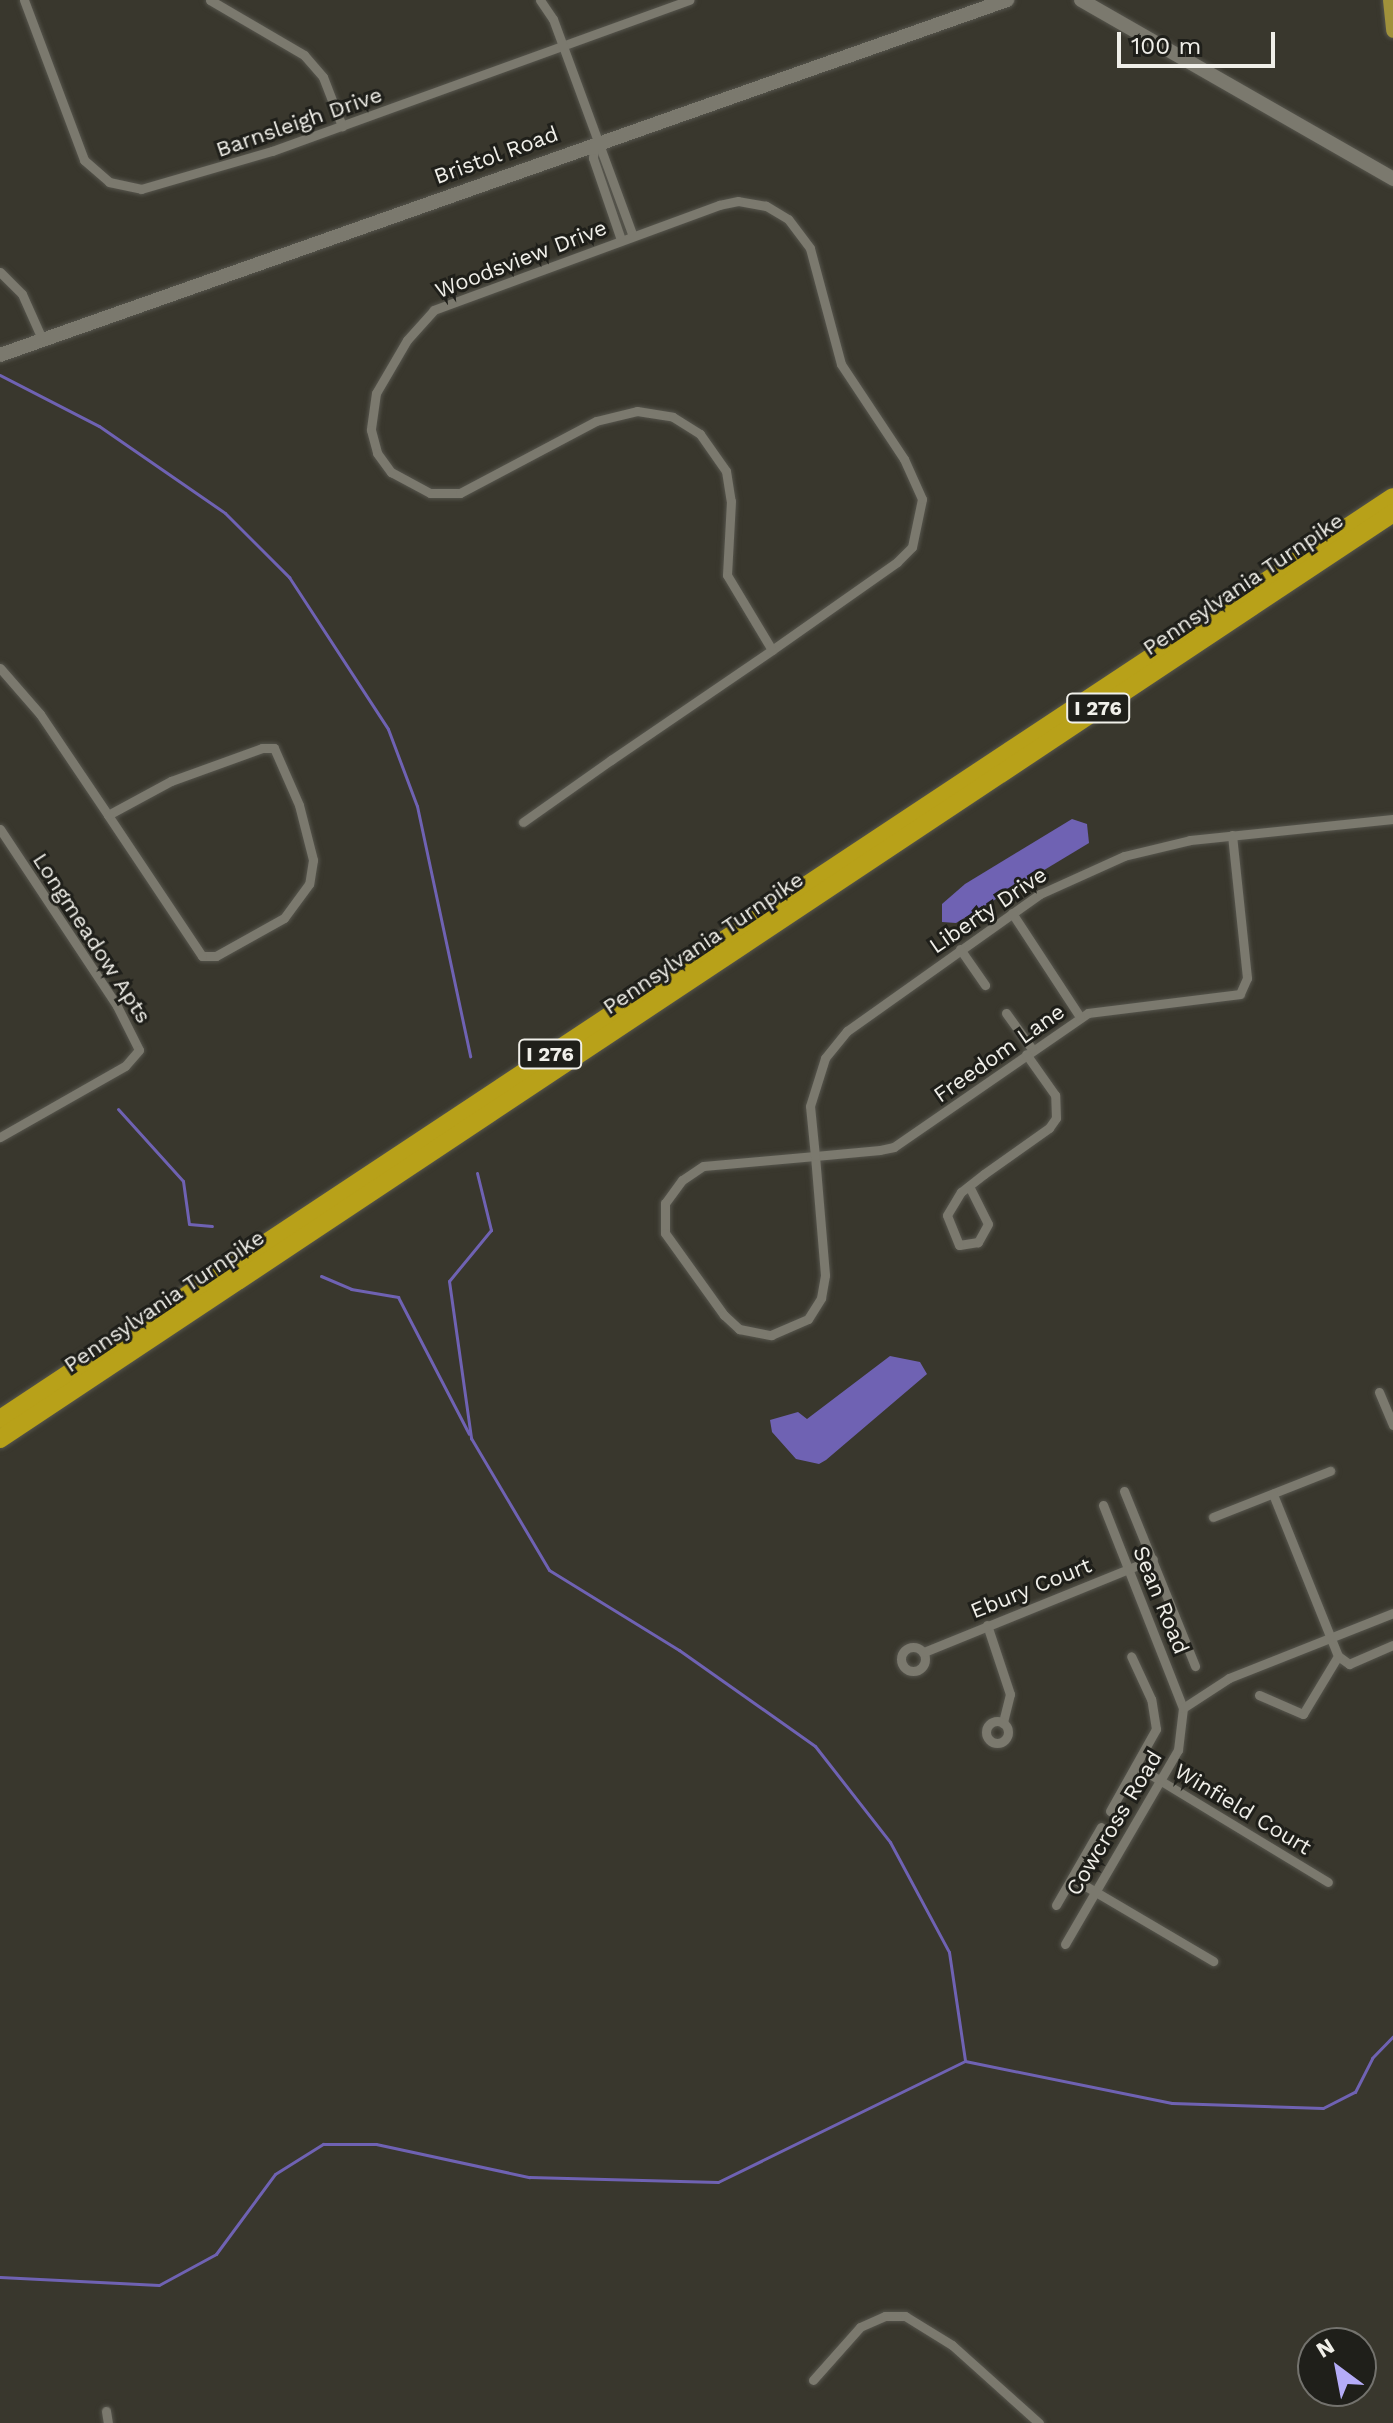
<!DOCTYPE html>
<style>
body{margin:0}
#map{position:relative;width:1393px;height:2423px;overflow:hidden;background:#39372d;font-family:"Work Sans",sans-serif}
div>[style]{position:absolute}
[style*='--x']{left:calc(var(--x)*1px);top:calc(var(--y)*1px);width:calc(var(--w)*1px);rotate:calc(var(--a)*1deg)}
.water>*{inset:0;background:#6f62b3}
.stream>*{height:3px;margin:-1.5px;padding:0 1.5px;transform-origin:1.5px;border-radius:1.5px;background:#6f62b3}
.roads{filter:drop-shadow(0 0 2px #56554d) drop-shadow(0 0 2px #56554d)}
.street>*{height:9px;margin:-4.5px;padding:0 4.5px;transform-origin:4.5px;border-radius:4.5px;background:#7b796e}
.street>.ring{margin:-4.5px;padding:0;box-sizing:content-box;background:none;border:9px solid #7b796e;border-radius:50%}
.secondary>*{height:14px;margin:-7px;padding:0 7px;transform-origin:7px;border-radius:7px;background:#7b796e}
.primary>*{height:14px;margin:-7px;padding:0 7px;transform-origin:7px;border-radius:7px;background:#a0913b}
.highway>*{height:18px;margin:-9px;padding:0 9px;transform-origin:9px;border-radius:9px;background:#b8a119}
span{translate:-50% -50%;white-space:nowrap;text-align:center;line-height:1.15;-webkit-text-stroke:6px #1f1f1a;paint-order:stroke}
.shield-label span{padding:2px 6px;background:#1f1f1a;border:2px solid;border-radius:6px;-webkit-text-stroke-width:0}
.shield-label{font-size:20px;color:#f0efe9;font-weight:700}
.street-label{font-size:22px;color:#f0efe9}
.north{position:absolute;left:1297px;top:2327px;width:80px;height:80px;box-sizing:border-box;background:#1f1f1a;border:2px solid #73726d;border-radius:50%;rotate:328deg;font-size:22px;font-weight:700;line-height:32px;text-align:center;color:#f0efe9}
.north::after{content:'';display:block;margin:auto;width:28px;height:36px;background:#b5acf8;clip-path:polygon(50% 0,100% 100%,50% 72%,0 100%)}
.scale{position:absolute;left:1117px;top:32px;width:158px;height:36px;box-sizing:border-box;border:4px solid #f0efe9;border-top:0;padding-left:10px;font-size:24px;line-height:28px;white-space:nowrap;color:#f0efe9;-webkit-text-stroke:6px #1f1f1a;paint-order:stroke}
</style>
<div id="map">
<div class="water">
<div style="clip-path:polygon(1072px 819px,1087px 824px,1089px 843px,956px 923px,942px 922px,942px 904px,965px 884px)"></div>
<div style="clip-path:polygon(890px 1356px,920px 1362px,927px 1374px,826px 1460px,819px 1464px,796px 1459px,772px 1432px,770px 1420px,798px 1412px,807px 1419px)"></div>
</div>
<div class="stream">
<div style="--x:0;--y:375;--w:111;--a:27.3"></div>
<div style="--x:99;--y:426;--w:153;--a:34.6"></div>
<div style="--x:225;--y:513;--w:91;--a:45"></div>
<div style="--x:289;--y:577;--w:181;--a:56.9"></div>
<div style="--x:388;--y:729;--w:82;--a:69.4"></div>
<div style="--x:417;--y:806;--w:256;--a:78"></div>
<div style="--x:118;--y:1109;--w:97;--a:47.9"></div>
<div style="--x:183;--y:1181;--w:43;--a:82.1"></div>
<div style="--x:189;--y:1224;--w:23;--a:5"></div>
<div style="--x:477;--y:1173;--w:59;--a:76.2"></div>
<div style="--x:491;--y:1230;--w:66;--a:129.5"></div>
<div style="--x:449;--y:1281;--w:159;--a:82"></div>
<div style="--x:471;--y:1438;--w:153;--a:59.4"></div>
<div style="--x:549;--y:1570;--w:153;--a:31.6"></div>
<div style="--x:679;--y:1650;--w:166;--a:35.2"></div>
<div style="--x:815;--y:1746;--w:122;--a:52"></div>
<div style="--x:890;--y:1842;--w:125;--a:61.8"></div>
<div style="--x:949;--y:1952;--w:110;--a:81.6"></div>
<div style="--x:321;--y:1276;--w:33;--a:23"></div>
<div style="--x:351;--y:1289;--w:48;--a:9.7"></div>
<div style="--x:398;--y:1297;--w:154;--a:62.6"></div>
<div style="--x:0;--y:2277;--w:159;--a:2.9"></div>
<div style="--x:159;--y:2285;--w:65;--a:-28.5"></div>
<div style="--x:216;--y:2254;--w:99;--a:-53.6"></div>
<div style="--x:275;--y:2174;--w:57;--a:-32"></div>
<div style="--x:323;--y:2144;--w:53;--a:0"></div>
<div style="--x:376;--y:2144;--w:157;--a:12.2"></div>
<div style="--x:529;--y:2177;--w:189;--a:1.5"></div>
<div style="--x:718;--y:2182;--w:275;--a:-26.1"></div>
<div style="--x:965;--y:2061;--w:211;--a:11.5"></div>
<div style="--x:1172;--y:2103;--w:151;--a:1.9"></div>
<div style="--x:1323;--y:2108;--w:36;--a:-27"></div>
<div style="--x:1355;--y:2092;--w:38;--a:-63"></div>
<div style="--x:1372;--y:2058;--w:30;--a:-46"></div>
</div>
<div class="roads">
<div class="street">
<div style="--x:24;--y:0;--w:171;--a:69.4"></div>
<div style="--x:84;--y:160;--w:33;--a:41"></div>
<div style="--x:109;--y:182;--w:33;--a:12"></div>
<div style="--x:141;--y:189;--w:136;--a:-16.2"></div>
<div style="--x:272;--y:151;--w:444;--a:-19.9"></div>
<div style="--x:210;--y:0;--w:109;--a:30.3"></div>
<div style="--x:304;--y:55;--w:29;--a:49"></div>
<div style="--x:323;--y:77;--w:53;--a:68.8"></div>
<div style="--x:540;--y:0;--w:23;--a:56"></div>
<div style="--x:553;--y:19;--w:231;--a:69.8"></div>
<div style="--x:595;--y:143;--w:15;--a:98"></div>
<div style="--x:593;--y:158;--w:87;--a:71.1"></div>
<div style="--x:0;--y:272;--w:31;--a:45"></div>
<div style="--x:22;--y:294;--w:51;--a:65.9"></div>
<div style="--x:0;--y:668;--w:61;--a:49"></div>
<div style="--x:40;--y:714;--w:122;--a:56"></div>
<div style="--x:262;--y:748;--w:12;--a:0"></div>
<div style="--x:274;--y:748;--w:62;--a:66.3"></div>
<div style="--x:299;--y:805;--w:57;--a:75.7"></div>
<div style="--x:313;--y:860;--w:24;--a:99"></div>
<div style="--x:309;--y:884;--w:42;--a:126.3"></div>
<div style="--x:284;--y:918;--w:78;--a:150.8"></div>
<div style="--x:216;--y:956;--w:14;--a:180"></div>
<div style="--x:202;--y:956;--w:169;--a:-123.7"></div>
<div style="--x:108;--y:815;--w:72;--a:-28.4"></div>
<div style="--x:171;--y:781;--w:97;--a:-19.9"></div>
<div style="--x:523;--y:822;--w:108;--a:-35.2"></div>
<div style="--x:611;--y:760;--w:195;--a:-34.3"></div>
<div style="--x:772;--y:650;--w:153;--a:-35.1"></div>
<div style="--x:897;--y:562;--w:21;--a:-45"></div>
<div style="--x:912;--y:547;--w:49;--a:-78.2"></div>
<div style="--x:922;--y:499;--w:44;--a:-114.2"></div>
<div style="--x:904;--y:459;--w:114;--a:-123.6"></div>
<div style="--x:841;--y:364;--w:120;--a:-105"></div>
<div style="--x:810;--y:248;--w:36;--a:-127"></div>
<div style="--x:788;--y:219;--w:26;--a:-149"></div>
<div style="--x:766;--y:206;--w:28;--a:-170"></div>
<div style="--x:738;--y:201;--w:19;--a:168"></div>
<div style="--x:719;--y:205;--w:304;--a:159.8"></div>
<div style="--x:434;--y:310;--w:40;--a:132"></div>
<div style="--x:407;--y:340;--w:61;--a:120.3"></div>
<div style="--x:376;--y:393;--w:37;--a:98"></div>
<div style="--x:371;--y:430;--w:24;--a:75"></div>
<div style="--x:377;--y:453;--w:24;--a:54"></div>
<div style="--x:391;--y:472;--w:44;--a:28.3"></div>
<div style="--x:430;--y:493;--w:30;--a:0"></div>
<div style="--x:460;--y:493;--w:154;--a:-27.9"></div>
<div style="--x:596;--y:421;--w:42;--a:-13.7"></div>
<div style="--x:637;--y:411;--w:36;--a:9"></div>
<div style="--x:673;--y:417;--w:32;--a:32"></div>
<div style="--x:700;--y:434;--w:45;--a:54.9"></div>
<div style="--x:726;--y:471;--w:30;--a:81"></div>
<div style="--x:731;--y:501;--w:74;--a:93.1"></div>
<div style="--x:727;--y:575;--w:87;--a:59"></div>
<div style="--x:0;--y:829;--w:212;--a:56.5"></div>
<div style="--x:117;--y:1006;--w:49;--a:63.4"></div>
<div style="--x:139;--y:1050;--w:21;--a:131"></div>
<div style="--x:125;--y:1066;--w:144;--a:150.4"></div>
<div style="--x:1232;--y:835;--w:144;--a:84"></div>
<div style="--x:1247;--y:978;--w:17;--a:114"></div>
<div style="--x:1240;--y:994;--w:153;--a:172.9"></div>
<div style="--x:1088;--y:1013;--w:236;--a:145.4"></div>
<div style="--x:894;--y:1147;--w:14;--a:168"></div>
<div style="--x:880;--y:1150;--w:65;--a:174.7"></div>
<div style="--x:815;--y:1156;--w:112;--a:174.9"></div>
<div style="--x:703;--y:1166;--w:25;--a:146"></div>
<div style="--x:682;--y:1180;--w:29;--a:126"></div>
<div style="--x:665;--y:1203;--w:30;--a:90"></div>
<div style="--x:665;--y:1233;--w:101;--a:54.3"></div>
<div style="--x:724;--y:1315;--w:21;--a:43"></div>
<div style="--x:739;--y:1329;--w:33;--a:11"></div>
<div style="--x:771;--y:1335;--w:40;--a:-23.4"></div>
<div style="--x:808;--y:1319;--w:25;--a:-58"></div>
<div style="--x:821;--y:1298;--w:23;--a:-80"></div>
<div style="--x:825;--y:1275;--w:119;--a:-94.8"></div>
<div style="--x:815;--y:1156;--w:50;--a:-95.7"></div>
<div style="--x:810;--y:1106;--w:50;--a:-72.6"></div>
<div style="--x:825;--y:1058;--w:35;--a:-51"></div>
<div style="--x:847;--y:1031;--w:237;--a:-35.4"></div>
<div style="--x:1040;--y:894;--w:92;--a:-24.3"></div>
<div style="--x:1124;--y:856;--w:68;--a:-13.6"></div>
<div style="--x:1190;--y:840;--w:204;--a:-5.9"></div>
<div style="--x:1012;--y:913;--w:124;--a:56.8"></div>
<div style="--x:960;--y:949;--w:44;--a:55.2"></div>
<div style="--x:1006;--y:1013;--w:44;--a:54.2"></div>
<div style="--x:969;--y:1186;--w:42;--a:63.4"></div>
<div style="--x:988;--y:1224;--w:21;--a:119"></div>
<div style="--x:978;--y:1242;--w:19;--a:171"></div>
<div style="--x:959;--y:1245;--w:32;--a:-112"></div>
<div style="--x:947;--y:1215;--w:27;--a:-59"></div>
<div style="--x:961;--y:1192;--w:29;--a:-38"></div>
<div style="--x:984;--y:1174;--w:80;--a:-35.3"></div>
<div style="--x:1049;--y:1128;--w:12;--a:-55"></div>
<div style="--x:1056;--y:1118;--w:23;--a:-92"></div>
<div style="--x:1055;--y:1095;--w:50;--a:-125.3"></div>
<div style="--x:1379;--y:1392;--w:36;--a:67"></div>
<div style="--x:1124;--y:1491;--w:189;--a:67.9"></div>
<div style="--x:1103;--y:1505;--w:218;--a:68.5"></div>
<div style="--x:1213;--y:1517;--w:126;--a:-21.5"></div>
<div style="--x:987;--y:1625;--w:73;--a:71.6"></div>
<div style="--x:1010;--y:1694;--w:30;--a:104"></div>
<div class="ring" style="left:901px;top:1647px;width:15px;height:15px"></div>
<div style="--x:924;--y:1652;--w:247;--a:-22.1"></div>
<div style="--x:1338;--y:1656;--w:14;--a:36"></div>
<div style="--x:1349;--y:1664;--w:48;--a:-23.4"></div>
<div style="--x:1259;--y:1695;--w:48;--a:23.4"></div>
<div style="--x:1303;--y:1714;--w:68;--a:-58.9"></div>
<div style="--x:1338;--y:1656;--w:175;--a:-111.9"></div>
<div class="ring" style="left:986px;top:1721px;width:13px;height:13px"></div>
<div style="--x:1138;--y:1767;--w:222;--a:31.2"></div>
<div style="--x:1110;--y:1811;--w:94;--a:-60.7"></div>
<div style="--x:1156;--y:1729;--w:30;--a:-99"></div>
<div style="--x:1151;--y:1699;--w:47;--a:-114.9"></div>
<div style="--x:1072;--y:1878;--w:164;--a:30.5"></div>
<div style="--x:1056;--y:1905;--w:90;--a:-60"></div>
<div style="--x:1065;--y:1944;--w:225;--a:-59.8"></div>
<div style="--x:1178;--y:1750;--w:42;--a:-83.2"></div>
<div style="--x:1183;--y:1708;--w:55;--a:-33.1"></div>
<div style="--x:1229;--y:1678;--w:176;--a:-21.6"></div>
<div style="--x:813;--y:2380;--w:71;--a:-48.4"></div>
<div style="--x:860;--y:2327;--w:27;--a:-24"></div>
<div style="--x:885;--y:2316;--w:20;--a:0"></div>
<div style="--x:905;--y:2316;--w:55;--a:31.7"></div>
<div style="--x:952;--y:2345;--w:117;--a:41.9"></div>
<div style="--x:106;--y:2411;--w:12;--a:81"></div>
</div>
<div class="secondary">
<div style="--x:1081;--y:0;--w:360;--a:29.8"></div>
<div style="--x:0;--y:355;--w:1068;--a:-19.42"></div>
</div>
<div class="primary">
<div style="--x:1390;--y:0;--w:31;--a:84"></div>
</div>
<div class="highway">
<div style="--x:0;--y:1419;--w:1670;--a:-33.5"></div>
<div style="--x:0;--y:1439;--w:1673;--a:-33.61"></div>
</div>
</div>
<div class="shield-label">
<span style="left:1098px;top:708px">I 276</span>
<span style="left:550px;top:1054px">I 276</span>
</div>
<div class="street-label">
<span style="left:299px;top:122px;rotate:-19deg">Barnsleigh Drive</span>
<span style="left:496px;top:155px;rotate:-20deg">Bristol Road</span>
<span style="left:521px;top:259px;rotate:-21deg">Woodsview Drive</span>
<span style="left:1243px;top:584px;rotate:-34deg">Pennsylvania Turnpike</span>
<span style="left:988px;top:910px;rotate:-34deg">Liberty Drive</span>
<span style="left:92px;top:938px;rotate:57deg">Longmeadow Apts</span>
<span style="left:703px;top:943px;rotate:-34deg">Pennsylvania Turnpike</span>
<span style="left:999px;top:1053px;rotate:-35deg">Freedom Lane</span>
<span style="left:164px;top:1301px;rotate:-34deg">Pennsylvania Turnpike</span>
<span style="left:1031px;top:1588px;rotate:-22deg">Ebury Court</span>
<span style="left:1161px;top:1600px;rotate:68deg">Sean Road</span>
<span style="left:1243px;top:1809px;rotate:31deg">Winfield Court</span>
<span style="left:1114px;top:1823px;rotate:-59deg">Cowcross Road</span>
</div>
<div class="north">N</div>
<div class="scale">100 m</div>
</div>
